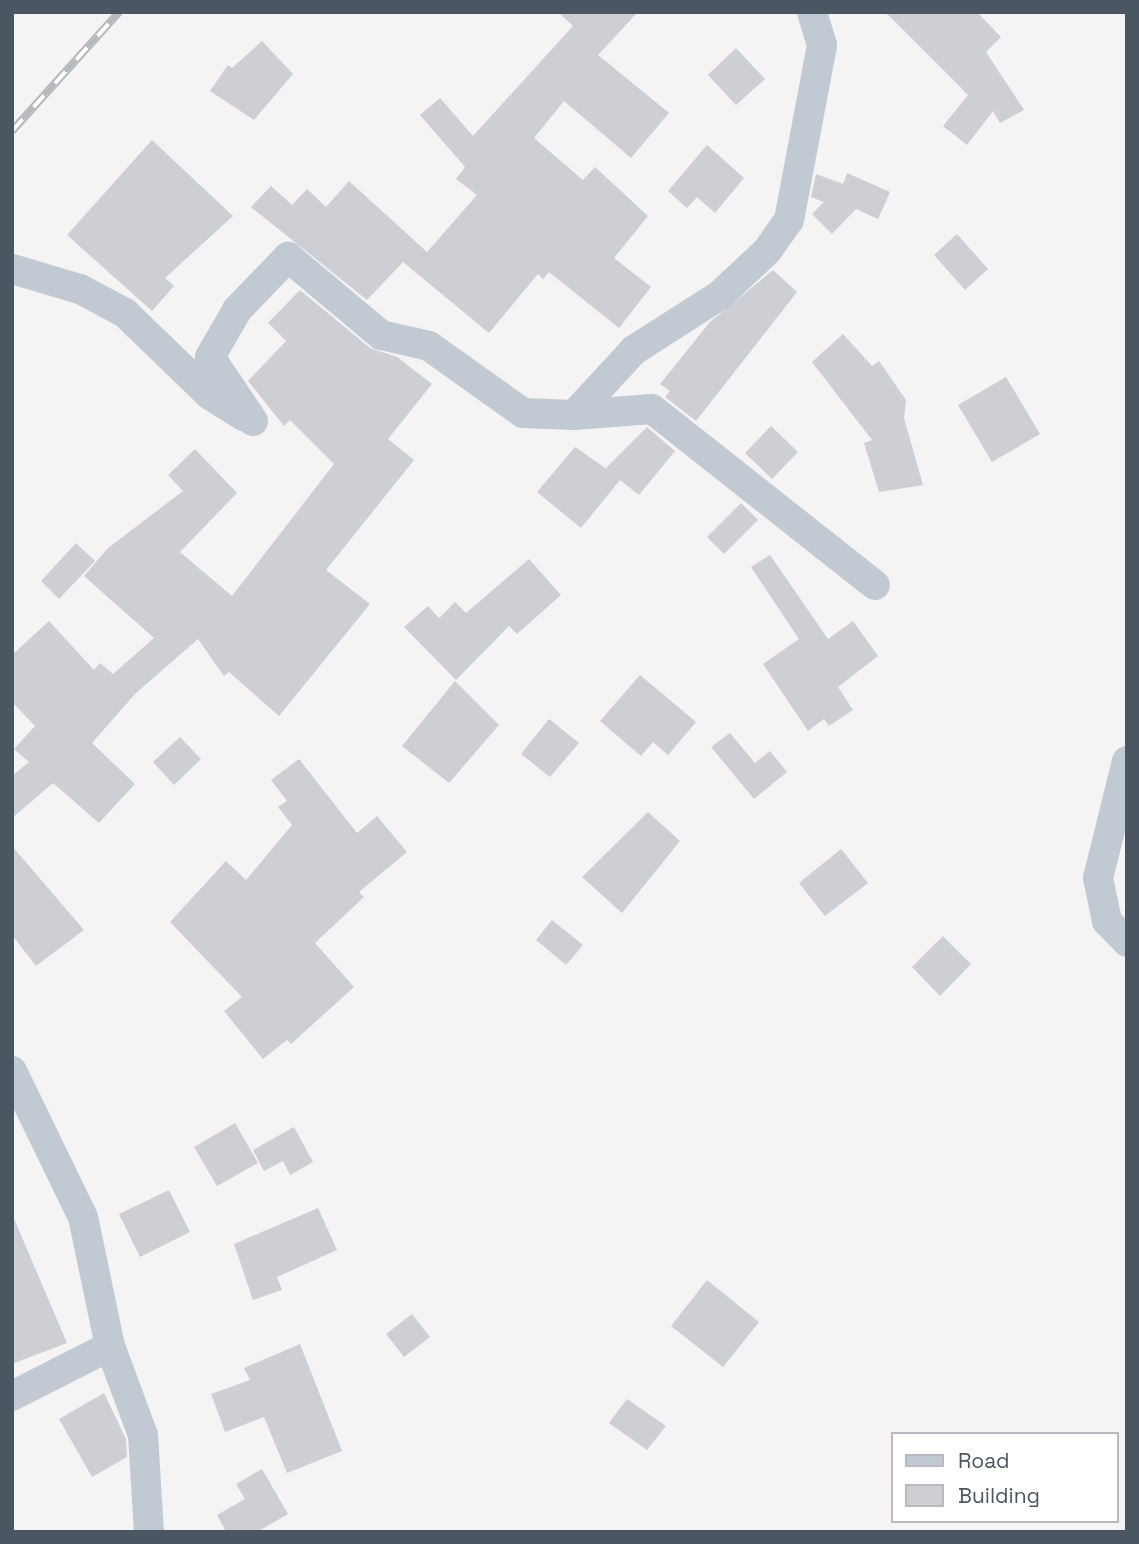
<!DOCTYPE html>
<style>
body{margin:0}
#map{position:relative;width:1139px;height:1544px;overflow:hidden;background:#f5f3f3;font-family:"Space Grotesk",sans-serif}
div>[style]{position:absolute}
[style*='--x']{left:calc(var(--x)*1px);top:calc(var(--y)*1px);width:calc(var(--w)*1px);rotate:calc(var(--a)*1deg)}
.building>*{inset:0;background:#cdcfd5}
.street>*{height:30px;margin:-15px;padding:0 15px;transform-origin:15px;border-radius:15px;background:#c1cad2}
.rail>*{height:8px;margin-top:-4px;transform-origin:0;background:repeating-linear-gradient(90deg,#fff 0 16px,#b5b8bd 0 32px);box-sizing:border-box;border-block:2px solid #b5b8bd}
span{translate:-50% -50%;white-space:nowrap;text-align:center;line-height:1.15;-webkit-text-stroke:7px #fff;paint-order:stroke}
.frame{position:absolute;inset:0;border:14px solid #4a5661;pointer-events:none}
.legend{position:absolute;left:891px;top:1432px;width:228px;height:91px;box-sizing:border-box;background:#fff;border:2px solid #b7bbc0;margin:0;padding:9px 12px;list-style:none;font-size:21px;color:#4a5661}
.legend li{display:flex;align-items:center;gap:14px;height:35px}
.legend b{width:35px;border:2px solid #b7bbc0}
</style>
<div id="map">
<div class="building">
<div style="clip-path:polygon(558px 12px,638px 12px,598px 55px,669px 113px,631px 158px,564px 101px,534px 138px,583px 180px,595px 167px,648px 216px,614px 258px,651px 287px,619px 328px,549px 272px,543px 279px,538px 274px,489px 333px,403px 262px,367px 300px,251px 207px,271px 186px,292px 205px,307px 189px,326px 207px,349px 181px,427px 252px,477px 195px,456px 179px,465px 167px,420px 115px,440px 98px,473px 136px,573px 26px)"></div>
<div style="clip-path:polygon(885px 12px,977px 12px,1001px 37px,986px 52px,1024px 110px,1000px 123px,993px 111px,967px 145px,943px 126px,968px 95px)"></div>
<div style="clip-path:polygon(262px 41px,293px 74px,254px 120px,210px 91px,228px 65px,232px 68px)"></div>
<div style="clip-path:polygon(736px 48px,765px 79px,736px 105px,708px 75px)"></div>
<div style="clip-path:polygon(152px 140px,233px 216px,165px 278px,174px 286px,152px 311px,67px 235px)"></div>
<div style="clip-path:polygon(707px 145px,744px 178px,715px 213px,697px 197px,687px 208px,668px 191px)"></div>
<div style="clip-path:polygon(847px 173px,890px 192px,878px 219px,856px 209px,832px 234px,812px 214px,824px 202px,811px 197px,816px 174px,843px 184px)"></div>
<div style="clip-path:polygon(957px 234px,988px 269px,965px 290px,934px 255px)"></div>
<div style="clip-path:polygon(773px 270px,797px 292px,696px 421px,665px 397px,670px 391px,660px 384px,710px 322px)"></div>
<div style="clip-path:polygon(300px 290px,370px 348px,397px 357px,432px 384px,388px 439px,414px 460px,326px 570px,370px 604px,279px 716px,229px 672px,224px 676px,198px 639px,135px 694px,92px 743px,135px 784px,99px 823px,53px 783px,12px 818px,12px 776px,29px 762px,14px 749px,35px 726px,12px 702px,12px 655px,49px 621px,94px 670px,100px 663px,113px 674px,154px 638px,84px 576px,108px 548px,183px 491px,168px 475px,195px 449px,237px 493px,180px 552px,232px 596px,334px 464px,290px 420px,284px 426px,248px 381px,286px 341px,268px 323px)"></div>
<div style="clip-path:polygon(843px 334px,872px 366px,879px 361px,906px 400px,904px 418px,923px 485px,879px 492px,864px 443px,872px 440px,812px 362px)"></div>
<div style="clip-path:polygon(1006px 377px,1040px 434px,992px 462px,958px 405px)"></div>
<div style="clip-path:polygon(771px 426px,798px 452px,772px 479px,745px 453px)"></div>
<div style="clip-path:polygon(647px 427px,675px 451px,639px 495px,620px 480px,581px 528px,537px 492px,575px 447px,611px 472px,606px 468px)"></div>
<div style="clip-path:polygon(741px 503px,758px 520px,724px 554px,707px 537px)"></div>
<div style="clip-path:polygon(76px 543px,95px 561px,59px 599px,41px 581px)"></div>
<div style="clip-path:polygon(770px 555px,828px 639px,853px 621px,878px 656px,838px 687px,853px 710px,829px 726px,824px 719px,808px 731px,763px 664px,799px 639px,751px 567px)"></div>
<div style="clip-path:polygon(529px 559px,561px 595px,517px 634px,509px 626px,456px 680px,404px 627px,428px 606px,439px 618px,455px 602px,466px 613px)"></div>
<div style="clip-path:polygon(640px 675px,696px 722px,668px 755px,653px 742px,641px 756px,600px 721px)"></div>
<div style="clip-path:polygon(455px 681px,499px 725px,449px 783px,402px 746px)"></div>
<div style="clip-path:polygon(549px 719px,579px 743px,550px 777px,521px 754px)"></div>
<div style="clip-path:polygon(730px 733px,755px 763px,770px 751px,787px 772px,754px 799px,711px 747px)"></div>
<div style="clip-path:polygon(180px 737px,201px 759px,174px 785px,153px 762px)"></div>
<div style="clip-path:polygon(299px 759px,357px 833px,377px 816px,407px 852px,359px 892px,364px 897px,315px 943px,354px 987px,291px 1044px,287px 1040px,263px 1059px,224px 1011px,242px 997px,170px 922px,226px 861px,246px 880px,292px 825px,278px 807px,287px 801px,271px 780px)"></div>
<div style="clip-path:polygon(648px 812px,680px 841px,622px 913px,582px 877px)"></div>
<div style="clip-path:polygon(12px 846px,84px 930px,36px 966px,12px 935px)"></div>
<div style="clip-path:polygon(841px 849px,868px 883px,825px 916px,799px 883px)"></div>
<div style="clip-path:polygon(552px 920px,583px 945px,566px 965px,536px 940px)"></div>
<div style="clip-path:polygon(943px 936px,971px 964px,940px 996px,912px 967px)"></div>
<div style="clip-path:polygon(235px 1123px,258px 1163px,217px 1186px,194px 1147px)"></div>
<div style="clip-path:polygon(294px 1127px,313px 1162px,290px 1175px,283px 1161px,264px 1171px,253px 1150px)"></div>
<div style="clip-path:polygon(169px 1190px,190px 1232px,140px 1257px,119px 1214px)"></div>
<div style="clip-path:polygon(318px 1208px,337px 1250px,277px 1277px,282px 1290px,253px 1300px,234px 1244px)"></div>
<div style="clip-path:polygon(12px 1214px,67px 1343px,12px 1364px)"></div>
<div style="clip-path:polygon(707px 1280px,759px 1322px,723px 1367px,671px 1326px)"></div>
<div style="clip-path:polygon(412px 1314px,430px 1337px,404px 1357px,386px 1334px)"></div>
<div style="clip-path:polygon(300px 1344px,342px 1451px,287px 1473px,264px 1417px,225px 1432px,211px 1394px,250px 1380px,244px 1368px)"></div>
<div style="clip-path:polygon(104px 1393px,126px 1439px,127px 1457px,92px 1477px,59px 1419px)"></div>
<div style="clip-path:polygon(627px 1399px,666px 1426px,647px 1450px,609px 1423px)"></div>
<div style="clip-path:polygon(262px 1469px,288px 1514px,257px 1532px,226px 1532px,217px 1515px,245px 1499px,236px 1484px)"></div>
</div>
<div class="street">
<div style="--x:12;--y:269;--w:71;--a:16.4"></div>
<div style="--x:80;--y:289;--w:51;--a:28.1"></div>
<div style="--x:125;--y:313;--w:118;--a:44"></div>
<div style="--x:210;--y:395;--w:40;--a:32"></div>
<div style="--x:574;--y:415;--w:78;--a:-4.4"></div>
<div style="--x:652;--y:409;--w:284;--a:38.3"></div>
<div style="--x:253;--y:421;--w:77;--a:-123.9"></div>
<div style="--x:210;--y:357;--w:54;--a:-60.1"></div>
<div style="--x:237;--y:310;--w:74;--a:-46.1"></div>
<div style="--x:288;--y:257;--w:121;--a:40"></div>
<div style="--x:381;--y:335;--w:49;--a:12.9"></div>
<div style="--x:429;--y:346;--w:115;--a:35.5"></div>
<div style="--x:523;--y:413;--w:51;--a:2.2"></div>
<div style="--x:574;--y:415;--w:88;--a:-47.3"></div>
<div style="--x:634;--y:350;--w:102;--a:-32.6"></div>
<div style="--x:720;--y:295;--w:64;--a:-43.1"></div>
<div style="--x:767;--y:251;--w:38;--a:-55"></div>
<div style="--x:789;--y:220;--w:178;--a:-79.3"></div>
<div style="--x:822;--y:45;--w:34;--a:-107"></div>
<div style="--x:1127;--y:761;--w:121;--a:103.9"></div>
<div style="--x:1098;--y:878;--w:44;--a:78.2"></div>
<div style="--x:1107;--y:921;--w:29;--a:46"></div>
<div style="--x:12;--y:1071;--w:162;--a:64.1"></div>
<div style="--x:83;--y:1217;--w:132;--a:78.2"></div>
<div style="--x:110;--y:1346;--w:95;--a:69.7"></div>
<div style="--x:143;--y:1435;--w:97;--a:86.5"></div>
<div style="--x:12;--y:1396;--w:110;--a:-27"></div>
</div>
<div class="rail">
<div style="--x:12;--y:131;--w:160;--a:-48"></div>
</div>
<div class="frame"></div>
<ul class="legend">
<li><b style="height:9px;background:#c1cad2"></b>Road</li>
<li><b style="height:19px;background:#cdcfd5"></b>Building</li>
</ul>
</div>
